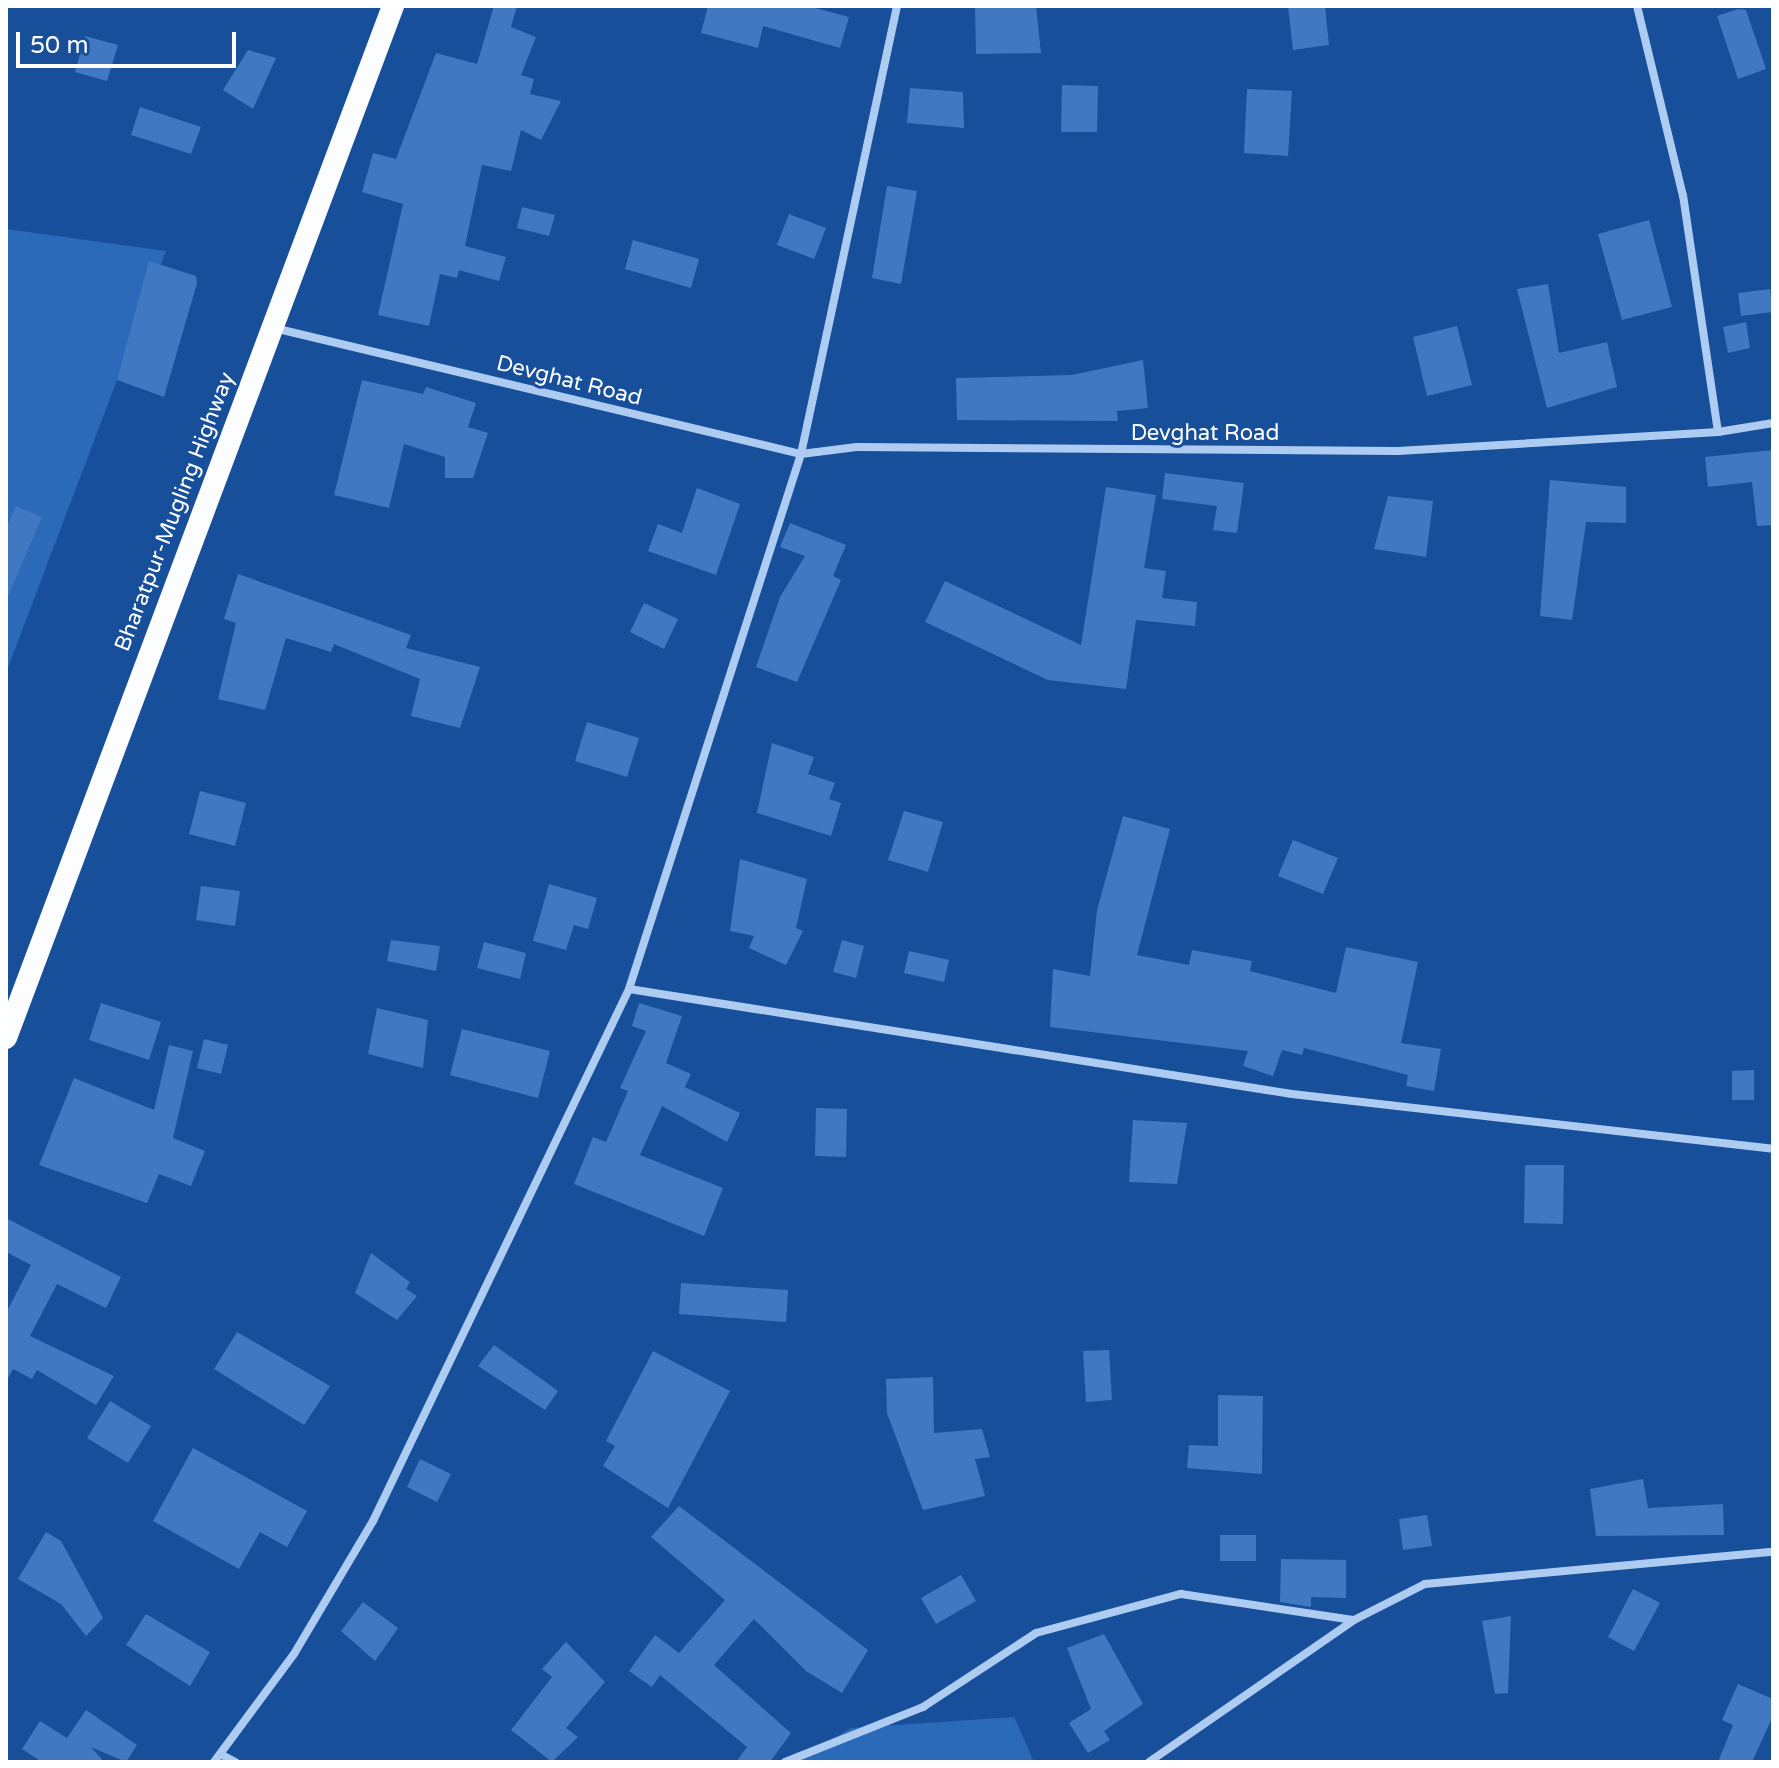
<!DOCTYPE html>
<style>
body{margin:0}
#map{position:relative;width:1779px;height:1768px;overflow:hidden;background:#174f9b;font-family:"Varela Round",sans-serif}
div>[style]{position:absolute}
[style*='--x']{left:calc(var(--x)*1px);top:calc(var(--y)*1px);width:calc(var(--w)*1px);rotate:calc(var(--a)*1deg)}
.green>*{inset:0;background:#2b69b9}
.building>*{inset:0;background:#4078c2}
.minor>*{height:8px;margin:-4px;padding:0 4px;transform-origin:4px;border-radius:4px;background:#aeccf2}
.trunk>*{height:22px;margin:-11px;padding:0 11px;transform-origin:11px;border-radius:11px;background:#fcfdff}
span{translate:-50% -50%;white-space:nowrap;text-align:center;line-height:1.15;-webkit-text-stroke:6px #174f9b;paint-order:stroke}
.street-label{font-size:22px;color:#fff}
.frame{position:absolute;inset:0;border:8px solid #fff;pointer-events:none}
.scale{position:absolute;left:16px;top:32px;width:220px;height:36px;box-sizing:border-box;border:4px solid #fff;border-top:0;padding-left:10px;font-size:24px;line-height:28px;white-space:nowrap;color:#fff;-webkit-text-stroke:6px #174f9b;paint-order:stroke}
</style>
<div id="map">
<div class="green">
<div style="clip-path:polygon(6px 229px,166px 251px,6px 673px)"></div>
<div style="clip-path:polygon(1014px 1717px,1034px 1762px,794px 1762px,851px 1728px)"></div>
</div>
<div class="building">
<div style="clip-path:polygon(494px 6px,517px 6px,511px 27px,536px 37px,521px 75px,534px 79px,530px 94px,561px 101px,541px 140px,521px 130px,511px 171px,482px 165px,465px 246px,506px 257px,499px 281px,459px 270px,457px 278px,440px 274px,429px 326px,378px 315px,403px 204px,362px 192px,373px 153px,396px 159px,436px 53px,477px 64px)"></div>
<div style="clip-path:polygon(708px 6px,808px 6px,849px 17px,840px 48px,763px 26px,758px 48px,701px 33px)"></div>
<div style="clip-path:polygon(975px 6px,1036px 6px,1041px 53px,976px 54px)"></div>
<div style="clip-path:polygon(1288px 6px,1325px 6px,1329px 45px,1293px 50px)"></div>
<div style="clip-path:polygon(1738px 9px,1746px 10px,1766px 69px,1738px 79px,1717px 16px)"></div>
<div style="clip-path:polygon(85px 36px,118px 45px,107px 81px,75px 72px)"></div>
<div style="clip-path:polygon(248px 50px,276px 58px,253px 109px,223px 90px)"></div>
<div style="clip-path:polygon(1062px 85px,1098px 86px,1097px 132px,1061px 132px)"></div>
<div style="clip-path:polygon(910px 88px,963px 92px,964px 128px,907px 123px)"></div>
<div style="clip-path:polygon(1247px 89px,1292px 91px,1288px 156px,1244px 153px)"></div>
<div style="clip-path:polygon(140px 107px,201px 127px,191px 154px,131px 135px)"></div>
<div style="clip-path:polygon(887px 186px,917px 191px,901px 284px,872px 278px)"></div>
<div style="clip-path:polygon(522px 207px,555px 215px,549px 236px,517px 228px)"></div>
<div style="clip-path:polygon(789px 214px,826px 228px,814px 259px,777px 245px)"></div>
<div style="clip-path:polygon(1649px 220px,1672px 307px,1622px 320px,1598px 234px)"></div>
<div style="clip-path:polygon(633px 240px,699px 259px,691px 288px,625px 269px)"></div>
<div style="clip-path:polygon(149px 261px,196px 276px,197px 283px,164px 397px,117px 380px)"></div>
<div style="clip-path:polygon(1548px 284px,1559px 353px,1607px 342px,1617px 387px,1547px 408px,1517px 289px)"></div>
<div style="clip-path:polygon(1770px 289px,1773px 312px,1741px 316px,1738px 293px)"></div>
<div style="clip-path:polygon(1746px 322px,1750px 348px,1728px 353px,1723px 327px)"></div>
<div style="clip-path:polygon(1457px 326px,1472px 385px,1427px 396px,1413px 337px)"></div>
<div style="clip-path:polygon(1143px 360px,1148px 408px,1117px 411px,1118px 421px,957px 420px,956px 378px,1072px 375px)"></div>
<div style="clip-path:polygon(362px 380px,423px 394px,426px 387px,476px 403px,468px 427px,488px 433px,473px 478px,445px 478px,445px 457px,404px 444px,389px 508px,334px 495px)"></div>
<div style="clip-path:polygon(1773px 450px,1773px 525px,1757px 526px,1752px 482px,1708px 487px,1705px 457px)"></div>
<div style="clip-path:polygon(1165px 473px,1244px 483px,1237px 533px,1213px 530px,1217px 506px,1162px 499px)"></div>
<div style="clip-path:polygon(1550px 480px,1626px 487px,1626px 523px,1586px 522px,1572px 620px,1540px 616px)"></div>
<div style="clip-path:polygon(1106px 487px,1156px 495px,1144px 568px,1166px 571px,1162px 598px,1197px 602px,1195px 626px,1136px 620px,1126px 689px,1048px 680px,925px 622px,945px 581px,1081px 645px)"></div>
<div style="clip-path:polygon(697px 488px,740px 504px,716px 575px,648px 551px,658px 524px,682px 533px)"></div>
<div style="clip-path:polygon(1388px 496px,1433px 501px,1426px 557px,1374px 549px)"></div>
<div style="clip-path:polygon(16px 506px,42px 517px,6px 601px,6px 528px)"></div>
<div style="clip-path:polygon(790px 523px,846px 545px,833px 576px,841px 580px,797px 682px,756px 667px,780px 597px,805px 556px,780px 547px)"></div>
<div style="clip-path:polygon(238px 574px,411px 635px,406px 648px,480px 667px,460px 728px,411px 716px,420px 679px,334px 644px,331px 652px,286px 638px,265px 710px,218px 699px,236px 623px,224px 619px)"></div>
<div style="clip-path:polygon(644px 603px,678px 619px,664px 649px,630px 632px)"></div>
<div style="clip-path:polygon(587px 722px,639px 738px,627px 777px,575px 761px)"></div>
<div style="clip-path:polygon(772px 743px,814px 757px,808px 774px,835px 783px,829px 799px,841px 803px,831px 836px,757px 813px)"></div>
<div style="clip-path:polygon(200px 791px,246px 803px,235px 846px,189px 834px)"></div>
<div style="clip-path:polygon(904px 811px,943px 822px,928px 872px,888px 860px)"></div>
<div style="clip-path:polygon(1123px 816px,1170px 829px,1137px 955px,1189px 965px,1192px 950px,1252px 961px,1250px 971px,1336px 993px,1346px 947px,1418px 962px,1401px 1043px,1441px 1049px,1434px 1091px,1406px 1086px,1408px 1075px,1304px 1048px,1302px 1055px,1282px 1050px,1273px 1076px,1243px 1066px,1248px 1051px,1050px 1027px,1053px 969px,1090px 976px,1097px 910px)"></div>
<div style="clip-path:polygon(1293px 840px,1338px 858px,1323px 894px,1278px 876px)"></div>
<div style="clip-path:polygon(740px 859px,807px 879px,796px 928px,803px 931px,786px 965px,749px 948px,754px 936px,730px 931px)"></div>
<div style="clip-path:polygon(549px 884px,597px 898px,588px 929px,574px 925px,566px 950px,533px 941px)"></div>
<div style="clip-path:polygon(201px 886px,240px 891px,235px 926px,196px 920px)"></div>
<div style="clip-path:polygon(391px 940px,440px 946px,436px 971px,387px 961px)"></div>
<div style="clip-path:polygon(842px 940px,864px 946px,856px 978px,833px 972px)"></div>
<div style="clip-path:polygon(484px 942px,526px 953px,520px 979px,477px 968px)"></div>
<div style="clip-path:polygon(909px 951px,949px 960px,944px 982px,904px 973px)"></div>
<div style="clip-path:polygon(101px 1003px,161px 1022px,149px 1060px,89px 1040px)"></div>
<div style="clip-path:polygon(639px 1003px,682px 1016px,666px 1063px,691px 1074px,685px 1087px,740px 1113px,727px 1142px,662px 1106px,640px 1155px,723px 1188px,704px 1236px,574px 1184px,593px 1137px,606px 1142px,628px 1091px,620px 1088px,646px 1031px,632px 1026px)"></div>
<div style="clip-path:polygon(377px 1008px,428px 1020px,423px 1068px,368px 1054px)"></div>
<div style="clip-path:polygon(462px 1029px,550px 1051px,538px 1098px,450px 1075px)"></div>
<div style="clip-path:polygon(204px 1039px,228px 1045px,221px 1074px,197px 1068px)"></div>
<div style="clip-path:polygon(169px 1045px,193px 1051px,173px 1138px,205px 1151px,191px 1186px,159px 1174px,147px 1203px,39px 1165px,74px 1078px,154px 1110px)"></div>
<div style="clip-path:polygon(1754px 1070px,1754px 1100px,1732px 1100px,1732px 1071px)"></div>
<div style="clip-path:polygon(816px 1108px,847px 1109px,846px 1157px,815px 1156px)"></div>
<div style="clip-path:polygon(1133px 1120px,1187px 1123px,1177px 1184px,1129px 1182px)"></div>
<div style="clip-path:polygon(1525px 1165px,1564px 1165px,1563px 1224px,1524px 1223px)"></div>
<div style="clip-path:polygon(6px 1218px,121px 1277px,106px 1308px,57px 1284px,30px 1336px,114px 1376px,96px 1405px,37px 1370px,32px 1379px,13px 1369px,6px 1382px,6px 1313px,31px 1265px,6px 1252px)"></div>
<div style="clip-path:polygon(371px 1253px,410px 1282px,406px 1289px,417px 1296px,397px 1320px,355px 1293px)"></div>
<div style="clip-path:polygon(681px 1283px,788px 1290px,786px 1322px,679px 1314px)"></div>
<div style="clip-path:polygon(237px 1332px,330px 1386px,304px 1425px,214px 1369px)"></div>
<div style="clip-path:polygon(494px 1345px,558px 1391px,545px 1410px,478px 1366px)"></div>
<div style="clip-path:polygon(1109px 1350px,1112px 1400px,1086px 1402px,1083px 1351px)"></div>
<div style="clip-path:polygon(653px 1351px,730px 1391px,668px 1508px,603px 1466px,615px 1446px,606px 1441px)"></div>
<div style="clip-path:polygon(933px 1377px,934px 1433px,982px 1429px,990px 1457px,975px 1459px,985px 1496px,923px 1510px,887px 1413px,886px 1379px)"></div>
<div style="clip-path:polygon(1218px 1395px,1263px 1396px,1262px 1474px,1187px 1468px,1189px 1445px,1218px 1446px)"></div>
<div style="clip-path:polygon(110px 1401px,151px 1426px,128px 1463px,87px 1438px)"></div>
<div style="clip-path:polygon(193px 1448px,307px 1511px,287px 1547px,260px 1532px,239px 1569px,153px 1521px)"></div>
<div style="clip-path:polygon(420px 1459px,451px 1474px,437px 1502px,407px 1487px)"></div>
<div style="clip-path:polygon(1643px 1479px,1648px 1508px,1723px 1504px,1724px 1535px,1596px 1536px,1590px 1489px)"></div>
<div style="clip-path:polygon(679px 1506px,868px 1650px,842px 1693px,806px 1671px,754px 1619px,714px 1665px,791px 1733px,770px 1762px,736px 1762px,747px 1747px,660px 1675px,652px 1687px,629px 1671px,655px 1635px,679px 1653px,725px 1600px,651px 1537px)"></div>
<div style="clip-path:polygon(1427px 1515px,1432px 1546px,1403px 1550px,1399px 1519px)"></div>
<div style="clip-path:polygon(46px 1532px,61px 1541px,103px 1618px,86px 1636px,61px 1604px,18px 1579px)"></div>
<div style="clip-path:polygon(1220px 1535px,1256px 1535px,1256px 1561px,1220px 1561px)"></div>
<div style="clip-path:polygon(1281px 1559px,1346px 1560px,1346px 1598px,1311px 1597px,1311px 1607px,1280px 1602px)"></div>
<div style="clip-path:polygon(961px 1575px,976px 1601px,936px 1624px,921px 1598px)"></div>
<div style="clip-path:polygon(1633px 1589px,1660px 1603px,1634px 1651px,1608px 1637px)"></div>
<div style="clip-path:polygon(363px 1602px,398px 1628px,375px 1661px,341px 1631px)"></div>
<div style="clip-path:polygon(146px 1614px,210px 1652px,190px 1686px,126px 1645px)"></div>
<div style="clip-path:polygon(1511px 1616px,1508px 1693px,1495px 1694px,1482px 1621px)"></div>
<div style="clip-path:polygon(1104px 1634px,1143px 1704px,1104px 1731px,1110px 1740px,1088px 1753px,1069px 1723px,1091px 1709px,1067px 1648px)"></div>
<div style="clip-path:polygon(566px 1642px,605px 1682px,566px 1728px,578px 1737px,552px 1762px,511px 1730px,552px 1677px,542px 1669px)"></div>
<div style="clip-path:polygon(1738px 1684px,1773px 1699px,1773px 1716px,1752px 1762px,1718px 1762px,1733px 1725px,1722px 1720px)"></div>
<div style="clip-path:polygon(86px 1710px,137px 1745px,126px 1762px,91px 1747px,104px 1762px,42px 1762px,22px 1749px,40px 1721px,67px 1738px)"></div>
</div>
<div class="minor">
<div style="--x:274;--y:328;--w:542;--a:13.45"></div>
<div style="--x:801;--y:454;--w:56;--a:-7.1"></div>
<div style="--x:857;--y:447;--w:541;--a:0.42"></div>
<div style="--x:1398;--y:451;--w:321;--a:-3.4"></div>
<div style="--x:1718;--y:432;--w:239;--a:-98.4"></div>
<div style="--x:1683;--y:196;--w:195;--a:-103.6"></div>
<div style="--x:1718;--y:432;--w:56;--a:-9.3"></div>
<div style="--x:629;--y:989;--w:671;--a:9"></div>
<div style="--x:1292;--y:1094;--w:484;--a:6.5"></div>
<div style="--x:222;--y:1755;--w:15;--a:28"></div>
<div style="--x:214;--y:1762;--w:134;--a:-53.5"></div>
<div style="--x:294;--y:1654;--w:155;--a:-59.3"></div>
<div style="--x:373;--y:1521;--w:590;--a:-64.3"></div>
<div style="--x:629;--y:989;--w:562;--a:-72.18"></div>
<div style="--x:801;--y:454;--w:458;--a:-77.9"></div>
<div style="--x:785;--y:1762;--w:149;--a:-21.7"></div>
<div style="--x:923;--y:1707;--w:135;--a:-33.2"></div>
<div style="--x:1036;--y:1633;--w:150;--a:-15.1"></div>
<div style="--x:1181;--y:1594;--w:174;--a:8.6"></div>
<div style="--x:1149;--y:1762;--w:249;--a:-34.7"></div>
<div style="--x:1354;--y:1620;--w:80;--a:-26.9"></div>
<div style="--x:1425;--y:1584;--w:349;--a:-5.3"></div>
</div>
<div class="trunk">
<div style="--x:6;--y:1038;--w:1102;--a:-69.44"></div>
</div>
<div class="street-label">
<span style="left:569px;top:381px;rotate:14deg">Devghat Road</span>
<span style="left:1205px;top:434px">Devghat Road</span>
<span style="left:175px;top:512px;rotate:-69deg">Bharatpur-Mugling Highway</span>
</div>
<div class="frame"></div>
<div class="scale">50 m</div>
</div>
